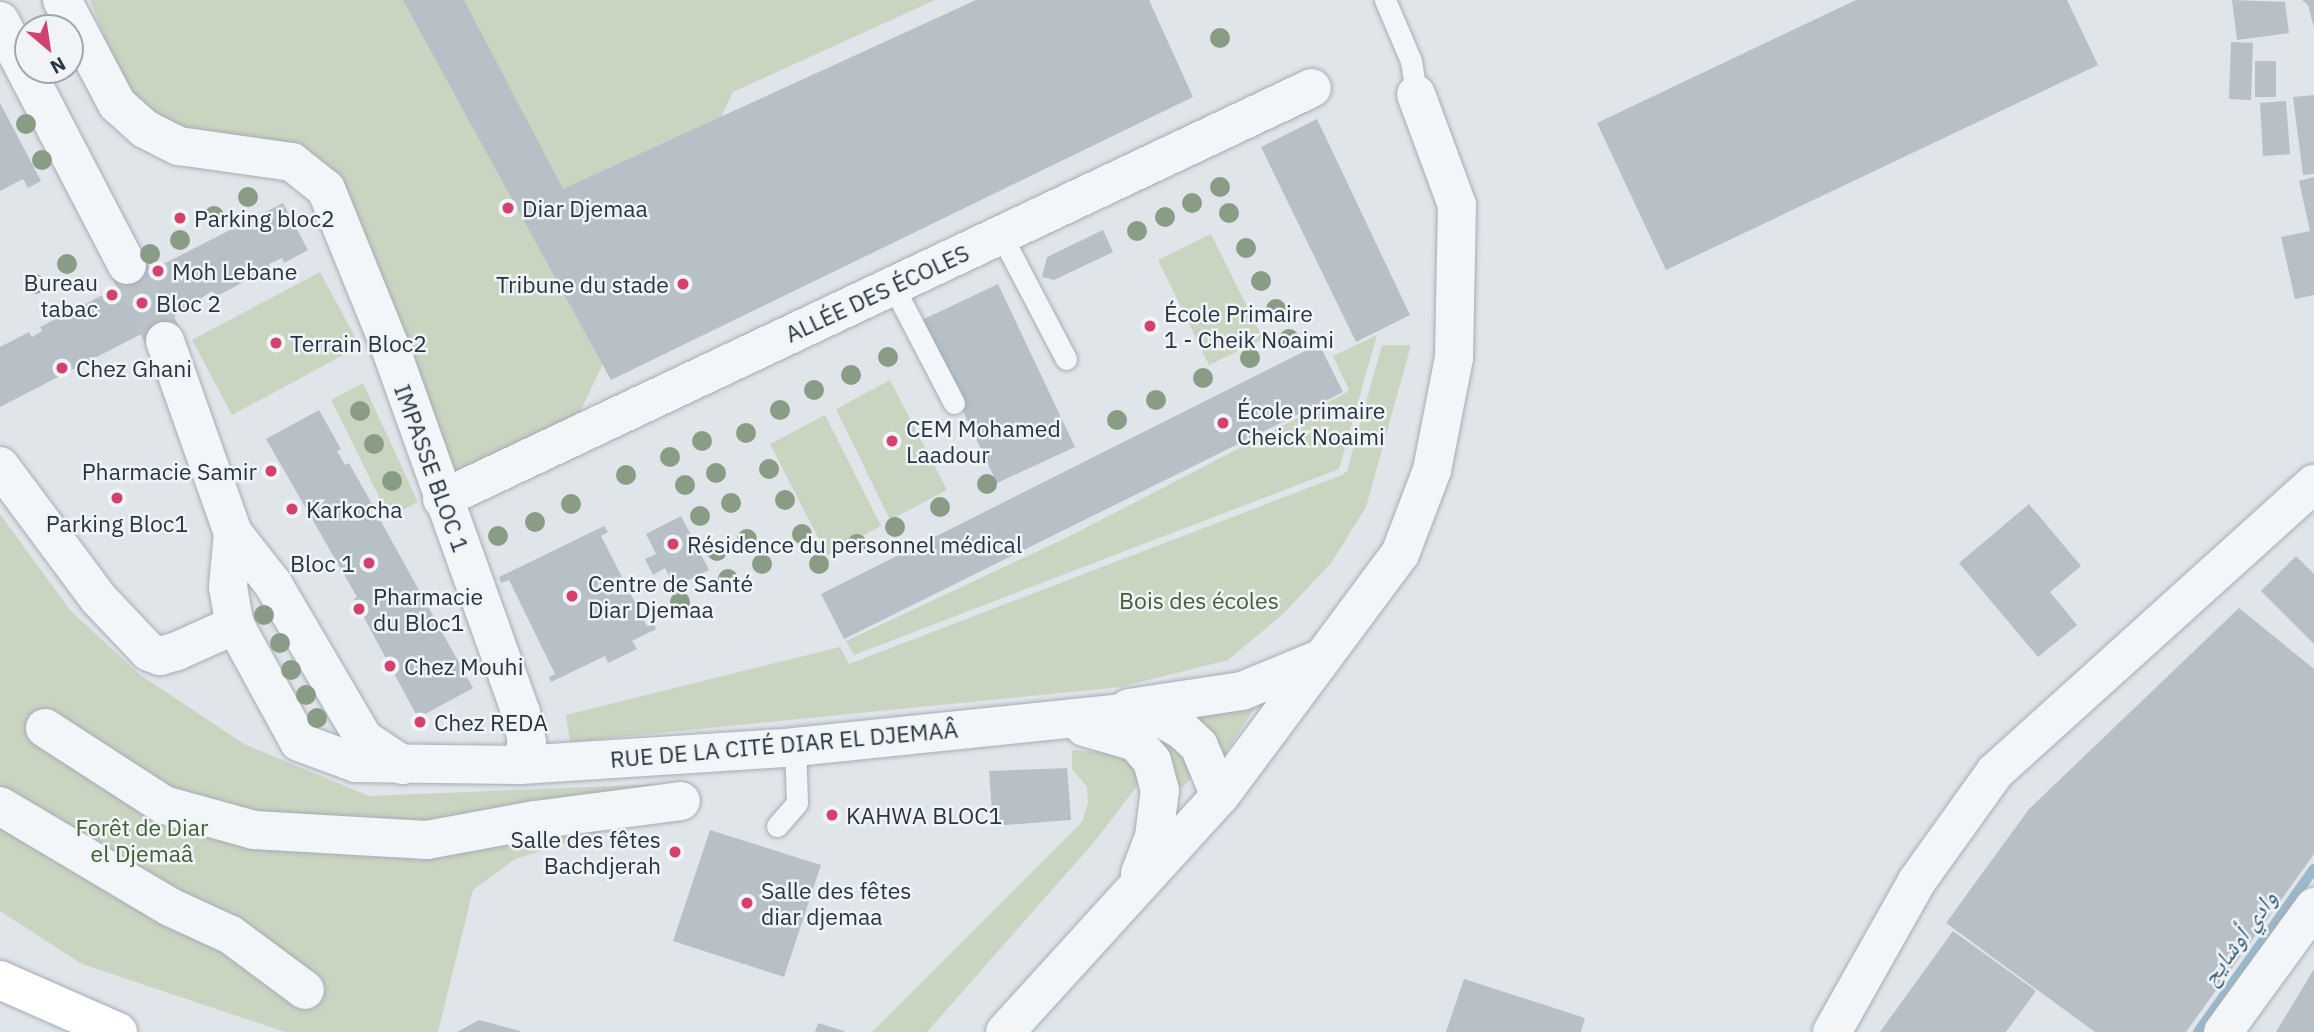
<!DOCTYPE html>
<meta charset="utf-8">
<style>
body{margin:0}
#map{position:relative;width:2314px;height:1032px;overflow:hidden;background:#e0e5ea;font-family:"IBM Plex Sans","Noto Naskh Arabic",sans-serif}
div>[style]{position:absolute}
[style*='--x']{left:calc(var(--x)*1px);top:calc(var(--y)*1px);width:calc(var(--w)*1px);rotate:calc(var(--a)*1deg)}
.green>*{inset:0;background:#c9d4c1}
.stream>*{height:10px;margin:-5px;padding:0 5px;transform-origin:5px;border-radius:5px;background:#9ab9cb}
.building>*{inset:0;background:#b7bfc7}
.street-tunnel>*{height:38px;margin-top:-19px;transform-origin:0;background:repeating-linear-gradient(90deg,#bbc2c8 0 38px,transparent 0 57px)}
.roads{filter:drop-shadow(0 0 2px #a5adb4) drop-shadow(0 0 2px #a5adb4)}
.lane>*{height:21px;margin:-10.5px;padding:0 10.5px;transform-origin:10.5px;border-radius:10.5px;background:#f3f6f8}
.street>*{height:38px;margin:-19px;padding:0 19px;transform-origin:19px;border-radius:19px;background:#f3f6f8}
.secondary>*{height:38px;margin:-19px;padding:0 19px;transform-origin:19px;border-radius:19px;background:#fff}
.trees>*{width:20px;height:20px;margin:-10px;border-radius:50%;background:#8a9b86}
.dots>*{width:19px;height:19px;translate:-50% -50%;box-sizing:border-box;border:4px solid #f0f4f7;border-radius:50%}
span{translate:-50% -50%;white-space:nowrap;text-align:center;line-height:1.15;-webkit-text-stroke:5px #f0f4f7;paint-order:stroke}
.poi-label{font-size:23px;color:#283542}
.left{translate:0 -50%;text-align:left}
.right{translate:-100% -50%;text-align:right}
.street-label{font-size:23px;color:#283542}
.park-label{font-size:23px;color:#435e35}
.water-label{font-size:24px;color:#305b78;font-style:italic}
.north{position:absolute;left:14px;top:14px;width:70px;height:70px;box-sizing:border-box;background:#f0f4f7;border:2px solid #a0a8af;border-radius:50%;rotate:151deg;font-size:19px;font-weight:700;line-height:28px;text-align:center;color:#283542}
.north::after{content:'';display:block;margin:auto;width:24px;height:32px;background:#d3416c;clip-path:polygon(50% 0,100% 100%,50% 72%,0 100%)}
</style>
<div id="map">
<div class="green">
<div style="clip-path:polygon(90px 0,935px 0,733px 92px,580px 412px,441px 479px,317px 170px,137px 122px)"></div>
<div style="clip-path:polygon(1211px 234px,1263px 339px,1209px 365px,1158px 260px)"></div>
<div style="clip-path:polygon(320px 272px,360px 346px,232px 415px,192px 340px)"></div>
<div style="clip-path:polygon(1377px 335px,1339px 469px,854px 655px,846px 641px,1068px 537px,1344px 394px,1349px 390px,1333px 356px)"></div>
<div style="clip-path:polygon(1382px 345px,1411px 345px,1366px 507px,1332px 562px,1283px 614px,1228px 660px,1120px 687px,570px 742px,566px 715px,840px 647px,849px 664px,1342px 475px,1347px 471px)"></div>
<div style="clip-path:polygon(890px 380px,947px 490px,890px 520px,836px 409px)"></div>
<div style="clip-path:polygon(363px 383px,418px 502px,389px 517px,331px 400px)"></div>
<div style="clip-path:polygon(825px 415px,881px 526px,827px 555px,770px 444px)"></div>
<div style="clip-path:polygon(0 514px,70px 610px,139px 674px,244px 744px,369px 796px,685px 783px,677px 822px,620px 826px,515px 859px,473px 890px,438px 1032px,285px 1032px,82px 964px,0 911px)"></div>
<div style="clip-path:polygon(1259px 701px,1218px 765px,1164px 710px)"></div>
<div style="clip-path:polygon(1160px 732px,1200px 770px,1175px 794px,1155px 743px)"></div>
<div style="clip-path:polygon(1072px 750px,1102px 752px,1132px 761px,1143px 778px,1095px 841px,927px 1032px,872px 1032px,1082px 822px,1088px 803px,1087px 787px,1072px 769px)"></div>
</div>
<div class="stream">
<div style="--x:2198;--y:1032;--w:200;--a:-54.6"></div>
</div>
<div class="building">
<div style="clip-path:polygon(403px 0,464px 0,563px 189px,976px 0,1149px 0,1193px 97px,611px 380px)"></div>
<div style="clip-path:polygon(1856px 0,2067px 0,2098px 65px,1666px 270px,1597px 123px)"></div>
<div style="clip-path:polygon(2232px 0,2285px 2px,2289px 33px,2237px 40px)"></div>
<div style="clip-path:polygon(2302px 0,2314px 0,2314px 28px,2308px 5px)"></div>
<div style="clip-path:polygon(2231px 42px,2253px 43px,2251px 100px,2229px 99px)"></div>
<div style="clip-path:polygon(2255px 61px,2276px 61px,2276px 97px,2255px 97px)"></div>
<div style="clip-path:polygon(2314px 95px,2314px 174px,2303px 175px,2293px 97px)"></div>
<div style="clip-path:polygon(2286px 101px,2290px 154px,2263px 156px,2260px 103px)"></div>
<div style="clip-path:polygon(0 103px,41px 181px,28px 188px,23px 179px,0 191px)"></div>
<div style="clip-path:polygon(1317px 119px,1410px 315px,1356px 342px,1261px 147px)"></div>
<div style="clip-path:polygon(2314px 177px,2314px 295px,2295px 299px,2281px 237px,2310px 231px,2299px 181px)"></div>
<div style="clip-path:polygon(283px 203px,308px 250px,284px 263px,282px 258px,269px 264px,270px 268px,217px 296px,212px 291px,172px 318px,168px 310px,144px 321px,149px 330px,0 407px,0 347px,29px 332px,32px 337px,42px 331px,40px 327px)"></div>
<div style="clip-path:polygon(1103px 230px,1113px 252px,1054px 280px,1042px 277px,1047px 257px)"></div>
<div style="clip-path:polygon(998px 284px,1075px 447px,997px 483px,920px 321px)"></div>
<div style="clip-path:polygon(1319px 344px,1343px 392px,844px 639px,821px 594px)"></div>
<div style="clip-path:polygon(319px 410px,341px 449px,337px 451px,340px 456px,345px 465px,349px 463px,372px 504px,366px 507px,372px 519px,378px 516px,473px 688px,418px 718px,354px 599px,357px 597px,266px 439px)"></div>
<div style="clip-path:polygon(2029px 504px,2081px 566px,2050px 592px,2077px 625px,2038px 657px,1959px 563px)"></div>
<div style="clip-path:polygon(681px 516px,709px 570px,674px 587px,665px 568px,653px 575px,645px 559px,656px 554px,646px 534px)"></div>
<div style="clip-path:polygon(604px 526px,608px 532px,601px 536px,647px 626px,653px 623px,656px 629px,632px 641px,637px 649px,608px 663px,605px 656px,551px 682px,549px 677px,555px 674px,509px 580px,501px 583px,499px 577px)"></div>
<div style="clip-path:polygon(2296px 556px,2314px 574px,2314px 644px,2261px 591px)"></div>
<div style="clip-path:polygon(2239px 608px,2314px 669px,2314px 854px,2186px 1032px,2095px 1032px,1946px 923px,2029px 809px)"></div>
<div style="clip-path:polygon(1067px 768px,1071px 820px,993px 826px,989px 771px)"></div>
<div style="clip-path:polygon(710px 830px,821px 865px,784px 977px,673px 941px)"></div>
<div style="clip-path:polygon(1953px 931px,2036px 991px,2006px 1032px,1880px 1032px)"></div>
<div style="clip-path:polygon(2314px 969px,2314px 1032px,2276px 1032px)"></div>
<div style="clip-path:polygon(1464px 979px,1585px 1018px,1581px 1032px,1446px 1032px)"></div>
<div style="clip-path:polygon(479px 1020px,520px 1031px,520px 1032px,457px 1032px)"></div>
<div style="clip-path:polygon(818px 1023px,844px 1031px,844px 1032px,815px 1032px)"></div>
</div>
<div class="street-tunnel">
<div style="--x:127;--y:265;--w:85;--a:63.4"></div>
</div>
<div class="roads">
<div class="lane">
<div style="--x:1385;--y:0;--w:66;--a:66.9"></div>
<div style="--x:1411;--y:61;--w:33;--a:81"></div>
<div style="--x:1001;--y:235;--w:140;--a:62.3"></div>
<div style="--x:893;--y:286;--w:132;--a:62.5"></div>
<div style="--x:777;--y:826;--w:30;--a:-49"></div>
<div style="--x:797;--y:803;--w:56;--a:-92"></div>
</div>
<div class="street">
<div style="--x:62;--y:0;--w:118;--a:62.1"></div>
<div style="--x:117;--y:104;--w:38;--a:42"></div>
<div style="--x:145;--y:129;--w:38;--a:27"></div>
<div style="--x:179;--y:146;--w:114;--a:8.1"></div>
<div style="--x:292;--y:162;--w:43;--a:38.5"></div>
<div style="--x:326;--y:189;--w:170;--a:67.9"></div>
<div style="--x:390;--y:347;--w:388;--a:70.3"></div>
<div style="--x:521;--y:712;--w:32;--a:79"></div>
<div style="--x:527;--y:743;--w:23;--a:108"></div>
<div style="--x:0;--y:21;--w:275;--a:62.5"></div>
<div style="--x:165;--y:341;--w:204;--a:70.5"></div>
<div style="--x:233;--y:533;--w:65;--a:51.9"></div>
<div style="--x:273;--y:584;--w:180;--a:59.6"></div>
<div style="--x:364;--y:739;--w:47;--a:33.7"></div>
<div style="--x:0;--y:466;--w:164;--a:53.4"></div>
<div style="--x:98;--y:598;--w:74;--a:46.6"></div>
<div style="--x:149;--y:652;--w:12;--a:20"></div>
<div style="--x:160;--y:656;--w:18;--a:-16"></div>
<div style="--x:177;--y:651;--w:64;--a:-24.1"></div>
<div style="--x:442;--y:499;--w:962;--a:-25.29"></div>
<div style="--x:233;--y:533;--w:54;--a:95.3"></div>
<div style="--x:228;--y:587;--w:39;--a:80"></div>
<div style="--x:235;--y:625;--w:133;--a:61.3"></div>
<div style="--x:299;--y:742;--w:61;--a:20.2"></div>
<div style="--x:356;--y:763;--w:164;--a:0.7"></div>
<div style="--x:520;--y:765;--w:276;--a:-3.7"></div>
<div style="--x:795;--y:747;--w:333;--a:-5.9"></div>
<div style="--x:1126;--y:713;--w:35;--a:8"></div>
<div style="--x:1161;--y:718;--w:24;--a:30"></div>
<div style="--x:1182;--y:730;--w:23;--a:43"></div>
<div style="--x:1199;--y:746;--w:54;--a:67.2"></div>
<div style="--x:1129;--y:708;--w:114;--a:-8.6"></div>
<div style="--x:1242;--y:691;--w:84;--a:-22.3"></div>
<div style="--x:1084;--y:727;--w:54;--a:16.1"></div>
<div style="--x:1136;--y:742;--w:25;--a:50"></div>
<div style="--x:1152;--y:761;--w:30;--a:75"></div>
<div style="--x:1160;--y:790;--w:47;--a:97.3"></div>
<div style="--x:1154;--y:837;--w:39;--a:111"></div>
<div style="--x:45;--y:728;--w:142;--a:32.9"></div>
<div style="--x:164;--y:805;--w:93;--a:15.5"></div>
<div style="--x:254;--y:830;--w:173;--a:3.3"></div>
<div style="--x:427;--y:840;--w:110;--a:-10.5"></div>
<div style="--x:535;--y:820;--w:147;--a:-7.4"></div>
<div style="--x:0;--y:806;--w:198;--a:30.7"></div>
<div style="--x:170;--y:907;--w:67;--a:24.7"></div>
<div style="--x:231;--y:935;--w:92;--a:36.6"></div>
<div style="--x:1005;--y:1032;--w:319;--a:-47.7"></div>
<div style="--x:1220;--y:796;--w:302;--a:-53.4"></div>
<div style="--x:1400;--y:554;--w:90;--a:-69.1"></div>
<div style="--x:1432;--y:470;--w:114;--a:-78.9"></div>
<div style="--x:1454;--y:358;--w:153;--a:-88.9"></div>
<div style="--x:1457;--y:205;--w:118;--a:-110.3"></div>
<div style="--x:1832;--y:1032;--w:173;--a:-60.6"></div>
<div style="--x:1917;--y:881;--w:134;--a:-54.4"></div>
<div style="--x:1995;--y:772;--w:430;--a:-42.1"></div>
<div style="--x:2223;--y:1032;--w:155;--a:-53.9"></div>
</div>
<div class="secondary">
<div style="--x:0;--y:980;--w:129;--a:23.8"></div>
</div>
</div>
<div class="trees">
<div style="left:1220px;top:38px"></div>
<div style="left:26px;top:124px"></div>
<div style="left:42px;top:160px"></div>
<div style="left:1220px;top:187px"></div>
<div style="left:248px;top:197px"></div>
<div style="left:1192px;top:203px"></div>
<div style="left:1229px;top:213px"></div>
<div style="left:214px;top:216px"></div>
<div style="left:1165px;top:217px"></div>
<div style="left:1137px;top:231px"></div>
<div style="left:180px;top:240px"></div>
<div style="left:1246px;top:248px"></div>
<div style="left:150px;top:254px"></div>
<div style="left:67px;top:264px"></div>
<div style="left:1261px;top:281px"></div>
<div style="left:35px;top:284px"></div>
<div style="left:1276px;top:309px"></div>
<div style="left:1289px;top:339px"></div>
<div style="left:888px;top:357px"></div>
<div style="left:1250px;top:358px"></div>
<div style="left:851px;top:375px"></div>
<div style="left:1203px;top:378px"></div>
<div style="left:814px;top:390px"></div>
<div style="left:1156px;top:400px"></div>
<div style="left:780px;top:410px"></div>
<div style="left:360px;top:411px"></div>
<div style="left:1117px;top:420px"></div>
<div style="left:746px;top:433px"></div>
<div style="left:702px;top:441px"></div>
<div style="left:374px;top:444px"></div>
<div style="left:670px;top:457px"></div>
<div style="left:769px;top:469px"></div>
<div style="left:716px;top:473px"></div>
<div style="left:626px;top:475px"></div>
<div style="left:392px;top:481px"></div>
<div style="left:987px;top:484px"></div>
<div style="left:685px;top:485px"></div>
<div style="left:785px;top:500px"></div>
<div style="left:731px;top:503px"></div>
<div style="left:571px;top:504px"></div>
<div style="left:940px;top:507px"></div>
<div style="left:700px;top:516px"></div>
<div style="left:535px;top:522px"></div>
<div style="left:895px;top:527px"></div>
<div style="left:802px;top:534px"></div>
<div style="left:498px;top:536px"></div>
<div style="left:747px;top:539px"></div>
<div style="left:857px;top:544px"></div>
<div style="left:717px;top:551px"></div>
<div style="left:762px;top:564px"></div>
<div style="left:819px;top:564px"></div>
<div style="left:728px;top:579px"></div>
<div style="left:680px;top:602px"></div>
<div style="left:264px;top:615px"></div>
<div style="left:280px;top:643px"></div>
<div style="left:291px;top:670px"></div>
<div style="left:306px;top:695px"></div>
<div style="left:317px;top:718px"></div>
</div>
<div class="dots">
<div style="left:508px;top:208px;background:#d3416c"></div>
<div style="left:180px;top:218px;background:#d3416c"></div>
<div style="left:158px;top:271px;background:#d3416c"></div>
<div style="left:683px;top:284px;background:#d3416c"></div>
<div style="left:112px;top:295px;background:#d3416c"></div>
<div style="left:142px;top:303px;background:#d3416c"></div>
<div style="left:1150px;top:326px;background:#d3416c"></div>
<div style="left:276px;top:343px;background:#d3416c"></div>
<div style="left:62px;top:368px;background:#d3416c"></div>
<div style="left:1223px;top:423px;background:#d3416c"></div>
<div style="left:892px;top:441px;background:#d3416c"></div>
<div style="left:271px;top:471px;background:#d3416c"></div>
<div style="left:117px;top:498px;background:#d3416c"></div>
<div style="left:292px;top:509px;background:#d3416c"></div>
<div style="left:673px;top:544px;background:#d3416c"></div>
<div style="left:369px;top:563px;background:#d3416c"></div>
<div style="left:572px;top:596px;background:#d3416c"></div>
<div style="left:359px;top:609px;background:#d3416c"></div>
<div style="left:390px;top:666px;background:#d3416c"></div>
<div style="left:420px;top:722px;background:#d3416c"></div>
<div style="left:832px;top:815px;background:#d3416c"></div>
<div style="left:675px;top:852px;background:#d3416c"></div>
<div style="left:747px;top:903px;background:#d3416c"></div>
</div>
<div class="poi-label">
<span class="left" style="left:522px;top:208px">Diar Djemaa</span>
<span class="left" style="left:194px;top:218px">Parking bloc2</span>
<span class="left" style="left:172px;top:271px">Moh Lebane</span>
<span class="right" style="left:98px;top:295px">Bureau<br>tabac</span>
<span class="right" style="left:669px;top:284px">Tribune du stade</span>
<span class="left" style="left:156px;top:303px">Bloc 2</span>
<span class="left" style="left:1164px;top:326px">École Primaire<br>1 - Cheik Noaimi</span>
<span class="left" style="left:290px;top:343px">Terrain Bloc2</span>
<span class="left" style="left:76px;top:368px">Chez Ghani</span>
<span class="left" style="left:1237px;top:423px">École primaire<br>Cheick Noaimi</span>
<span class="left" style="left:906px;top:441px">CEM Mohamed<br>Laadour</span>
<span class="right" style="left:257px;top:471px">Pharmacie Samir</span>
<span class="left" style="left:306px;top:509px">Karkocha</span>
<span style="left:117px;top:523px">Parking Bloc1</span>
<span class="left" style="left:687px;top:544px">Résidence du personnel médical</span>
<span class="right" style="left:355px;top:563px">Bloc 1</span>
<span class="left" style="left:588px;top:596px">Centre de Santé<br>Diar Djemaa</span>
<span class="left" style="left:373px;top:609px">Pharmacie<br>du Bloc1</span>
<span class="left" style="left:404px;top:666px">Chez Mouhi</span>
<span class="left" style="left:434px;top:722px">Chez REDA</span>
<span class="left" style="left:846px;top:815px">KAHWA BLOC1</span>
<span class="right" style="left:661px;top:852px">Salle des fêtes<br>Bachdjerah</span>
<span class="left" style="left:761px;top:903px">Salle des fêtes<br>diar djemaa</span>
</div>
<div class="street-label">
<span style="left:877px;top:293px;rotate:-25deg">ALLÉE DES ÉCOLES</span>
<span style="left:432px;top:468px;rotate:70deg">IMPASSE BLOC 1</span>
<span style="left:784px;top:744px;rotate:-5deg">RUE DE LA CITÉ DIAR EL DJEMAÂ</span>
</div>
<div class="park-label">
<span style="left:1199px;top:600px">Bois des écoles</span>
<span style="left:142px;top:840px">Forêt de Diar<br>el Djemaâ</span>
</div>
<div class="water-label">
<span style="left:2239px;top:938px;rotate:-54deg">وادي أوشايح</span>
</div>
<div class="north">N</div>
</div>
